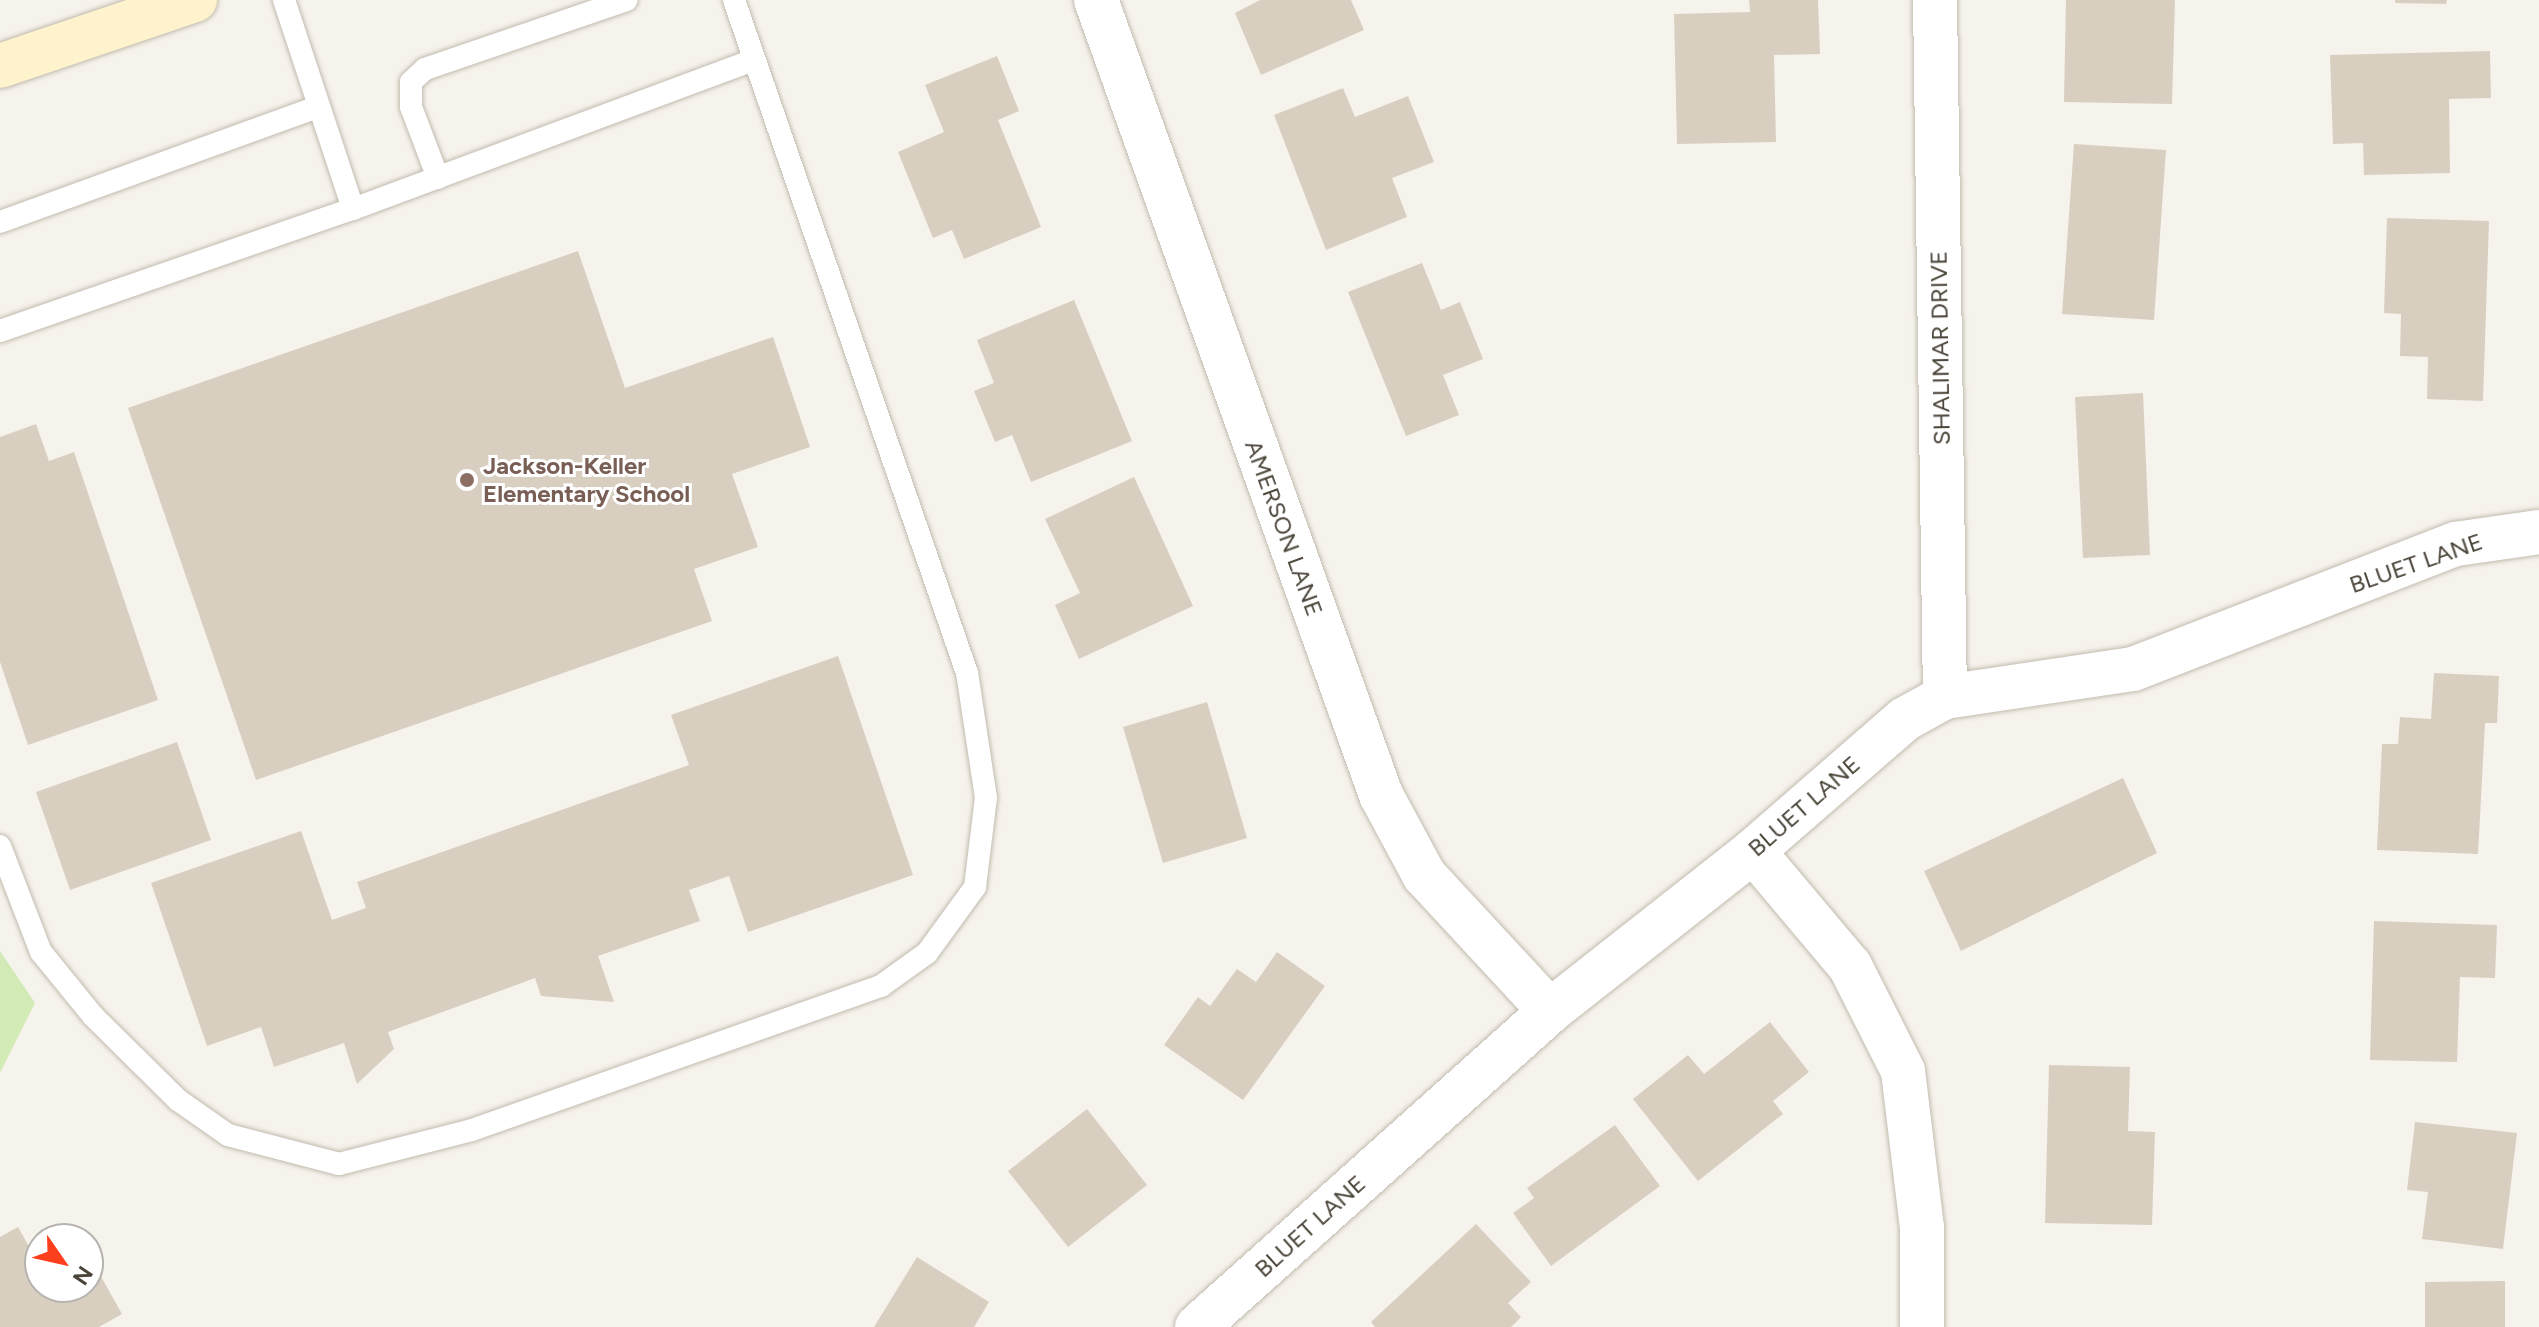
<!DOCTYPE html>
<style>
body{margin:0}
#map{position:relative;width:2539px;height:1327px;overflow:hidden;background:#f6f3ec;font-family:Figtree,sans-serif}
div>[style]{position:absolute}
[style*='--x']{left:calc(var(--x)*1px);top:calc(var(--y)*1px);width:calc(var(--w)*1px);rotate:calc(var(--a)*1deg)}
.green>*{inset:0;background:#d2eab5}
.building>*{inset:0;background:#d8cfc1}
.roads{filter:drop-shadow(0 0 2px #c2bbae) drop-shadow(0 0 2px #c2bbae)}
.lane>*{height:22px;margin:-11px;padding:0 11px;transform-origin:11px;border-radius:11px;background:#fff}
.street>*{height:44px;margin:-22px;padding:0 22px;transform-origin:22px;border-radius:22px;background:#fff}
.secondary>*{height:44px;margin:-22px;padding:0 22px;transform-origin:22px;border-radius:22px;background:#fff3cd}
.dots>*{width:22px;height:22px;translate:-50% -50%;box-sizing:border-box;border:4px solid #fff;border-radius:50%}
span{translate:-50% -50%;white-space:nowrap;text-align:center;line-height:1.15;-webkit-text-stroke:6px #fff;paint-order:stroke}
.street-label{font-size:24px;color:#4b4439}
.education-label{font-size:24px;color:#785e54;font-weight:700}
.left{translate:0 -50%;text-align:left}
.north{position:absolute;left:24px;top:1223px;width:80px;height:80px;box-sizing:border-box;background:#fff;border:2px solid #b7b4b0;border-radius:50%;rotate:124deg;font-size:22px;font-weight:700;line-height:32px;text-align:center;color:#4b4439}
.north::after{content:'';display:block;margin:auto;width:28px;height:36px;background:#fc3f1d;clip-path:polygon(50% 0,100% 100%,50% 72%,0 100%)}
</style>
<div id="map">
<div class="green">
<div style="clip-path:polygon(0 951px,35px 1003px,0 1073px)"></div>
</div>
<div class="building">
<div style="clip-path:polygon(1260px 0,1351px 0,1364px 30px,1261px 75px,1235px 13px)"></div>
<div style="clip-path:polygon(1749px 0,1818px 0,1820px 54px,1774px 55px,1776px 142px,1677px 144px,1674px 14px,1750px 12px)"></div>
<div style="clip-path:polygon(2066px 0,2175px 0,2172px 104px,2064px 102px)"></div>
<div style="clip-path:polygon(2395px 0,2447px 0,2446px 4px,2395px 3px)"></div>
<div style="clip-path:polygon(2490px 51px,2491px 98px,2449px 99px,2450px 173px,2364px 175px,2363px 143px,2333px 144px,2330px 55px)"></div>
<div style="clip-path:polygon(997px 56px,1019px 111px,998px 120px,1041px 227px,964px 259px,952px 230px,933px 238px,898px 152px,944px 132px,925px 85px)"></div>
<div style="clip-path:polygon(1343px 88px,1355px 117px,1408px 96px,1434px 162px,1392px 178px,1407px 217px,1326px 250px,1274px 115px)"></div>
<div style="clip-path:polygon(2074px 144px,2166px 150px,2154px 320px,2062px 314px)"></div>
<div style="clip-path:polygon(2387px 218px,2489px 221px,2483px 401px,2427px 399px,2428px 357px,2400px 356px,2401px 314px,2384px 313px)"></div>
<div style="clip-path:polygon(578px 251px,625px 388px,773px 337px,810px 447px,732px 474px,758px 547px,694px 569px,712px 621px,256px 780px,128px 408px)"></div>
<div style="clip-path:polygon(1422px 263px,1441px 310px,1460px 302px,1483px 359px,1443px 375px,1459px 415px,1406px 436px,1348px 292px)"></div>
<div style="clip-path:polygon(1074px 300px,1132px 441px,1031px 482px,1012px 435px,995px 442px,974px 391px,994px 383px,977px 340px)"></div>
<div style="clip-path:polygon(2143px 393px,2150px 555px,2083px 558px,2075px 397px)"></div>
<div style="clip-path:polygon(36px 424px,49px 461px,74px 452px,158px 700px,28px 745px,0 662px,0 437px)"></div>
<div style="clip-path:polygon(1134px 477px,1193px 606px,1079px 659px,1055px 605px,1080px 593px,1045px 519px)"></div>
<div style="clip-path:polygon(838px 656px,913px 875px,748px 932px,729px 876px,689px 890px,700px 921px,598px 956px,614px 1002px,541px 996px,535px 978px,388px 1032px,394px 1049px,357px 1084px,344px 1043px,274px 1067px,261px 1027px,207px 1046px,151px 883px,301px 831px,332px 920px,366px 908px,357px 882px,689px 765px,671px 715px)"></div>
<div style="clip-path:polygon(2434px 673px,2499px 676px,2497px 723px,2485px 723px,2478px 854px,2377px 850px,2382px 744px,2398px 744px,2400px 717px,2431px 719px)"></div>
<div style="clip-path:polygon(1207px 702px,1247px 838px,1163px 863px,1123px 727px)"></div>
<div style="clip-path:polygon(177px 742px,211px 840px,70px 890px,36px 792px)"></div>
<div style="clip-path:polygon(2123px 778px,2157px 853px,1961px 951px,1924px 871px)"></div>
<div style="clip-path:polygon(2374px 921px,2497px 925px,2495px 978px,2460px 977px,2457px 1062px,2370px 1060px)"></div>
<div style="clip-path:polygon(1277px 952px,1325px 986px,1243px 1100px,1164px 1045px,1198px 997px,1210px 1006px,1237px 969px,1256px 982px)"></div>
<div style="clip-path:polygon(1770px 1022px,1809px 1072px,1773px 1101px,1783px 1114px,1698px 1181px,1633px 1099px,1688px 1055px,1704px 1074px)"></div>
<div style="clip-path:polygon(2049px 1065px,2130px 1067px,2128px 1131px,2155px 1132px,2152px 1225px,2045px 1223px)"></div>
<div style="clip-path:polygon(1087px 1109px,1147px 1185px,1068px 1247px,1008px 1171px)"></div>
<div style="clip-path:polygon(2415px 1122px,2517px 1133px,2503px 1249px,2422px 1239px,2428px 1192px,2407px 1190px)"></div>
<div style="clip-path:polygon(1615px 1125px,1660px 1186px,1551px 1266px,1513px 1213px,1534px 1198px,1527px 1188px)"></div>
<div style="clip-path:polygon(1476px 1224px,1531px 1282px,1508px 1303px,1521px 1317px,1511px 1327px,1375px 1327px,1371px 1322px)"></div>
<div style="clip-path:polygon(18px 1227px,40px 1266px,40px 1287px,88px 1287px,88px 1270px,95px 1266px,122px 1314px,99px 1327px,0 1327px,0 1237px)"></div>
<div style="clip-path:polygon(917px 1257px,989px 1302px,974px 1327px,874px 1327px)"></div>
<div style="clip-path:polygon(2505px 1281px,2505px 1327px,2425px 1327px,2425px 1282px)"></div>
</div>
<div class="roads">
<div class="lane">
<div style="--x:284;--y:0;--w:220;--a:71.7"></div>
<div style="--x:353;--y:209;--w:428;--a:-20.4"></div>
<div style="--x:438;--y:178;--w:76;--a:-110.8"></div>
<div style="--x:411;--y:107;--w:25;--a:-90"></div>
<div style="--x:411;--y:82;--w:19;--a:-43"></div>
<div style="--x:425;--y:69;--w:213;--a:-18.9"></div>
<div style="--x:0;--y:222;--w:338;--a:-19.9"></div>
<div style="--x:0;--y:331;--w:373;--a:-19.1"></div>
<div style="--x:0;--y:846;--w:114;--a:68.9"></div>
<div style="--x:41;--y:952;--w:82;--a:50.9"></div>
<div style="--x:93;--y:1016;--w:120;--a:44.7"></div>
<div style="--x:178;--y:1100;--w:61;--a:35"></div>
<div style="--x:228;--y:1135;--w:115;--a:14.6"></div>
<div style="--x:339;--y:1164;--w:137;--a:-14.3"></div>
<div style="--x:472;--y:1130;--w:434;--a:-19.4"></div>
<div style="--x:881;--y:986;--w:57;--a:-35.7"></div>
<div style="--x:927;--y:953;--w:82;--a:-54"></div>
<div style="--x:975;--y:887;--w:90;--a:-83"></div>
<div style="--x:986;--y:798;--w:126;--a:-98.6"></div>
<div style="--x:967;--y:673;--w:712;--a:-109.1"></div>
</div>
<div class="street">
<div style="--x:1096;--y:0;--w:845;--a:70.28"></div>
<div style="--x:1381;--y:795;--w:91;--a:61.7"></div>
<div style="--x:1424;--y:875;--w:185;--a:47.2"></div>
<div style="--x:1935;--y:0;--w:697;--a:89.18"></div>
<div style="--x:1753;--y:851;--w:150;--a:49.9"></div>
<div style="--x:1850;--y:966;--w:118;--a:63.2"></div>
<div style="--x:1903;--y:1071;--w:157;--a:83.1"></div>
<div style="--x:1922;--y:1227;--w:100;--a:90"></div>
<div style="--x:1197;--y:1327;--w:474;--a:-41.8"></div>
<div style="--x:1550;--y:1011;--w:258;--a:-38.2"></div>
<div style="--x:1753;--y:851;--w:201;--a:-41"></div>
<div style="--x:1905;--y:719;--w:46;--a:-28.8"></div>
<div style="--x:1945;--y:697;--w:190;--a:-8.5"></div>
<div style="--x:2133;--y:669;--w:346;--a:-21.2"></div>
<div style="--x:2456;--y:544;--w:84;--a:-8.2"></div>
</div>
<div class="secondary">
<div style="--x:0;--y:66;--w:206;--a:-18.7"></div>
</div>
</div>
<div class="dots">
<div style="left:467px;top:480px;background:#8d6e63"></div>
</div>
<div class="street-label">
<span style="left:1940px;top:348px;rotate:-91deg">SHALIMAR DRIVE</span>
<span style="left:1284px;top:528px;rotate:70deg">AMERSON LANE</span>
<span style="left:2416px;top:563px;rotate:-19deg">BLUET LANE</span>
<span style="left:1804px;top:806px;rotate:-41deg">BLUET LANE</span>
<span style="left:1310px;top:1226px;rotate:-42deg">BLUET LANE</span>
</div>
<div class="education-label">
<span class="left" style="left:483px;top:480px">Jackson-Keller<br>Elementary School</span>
</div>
<div class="north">N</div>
</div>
